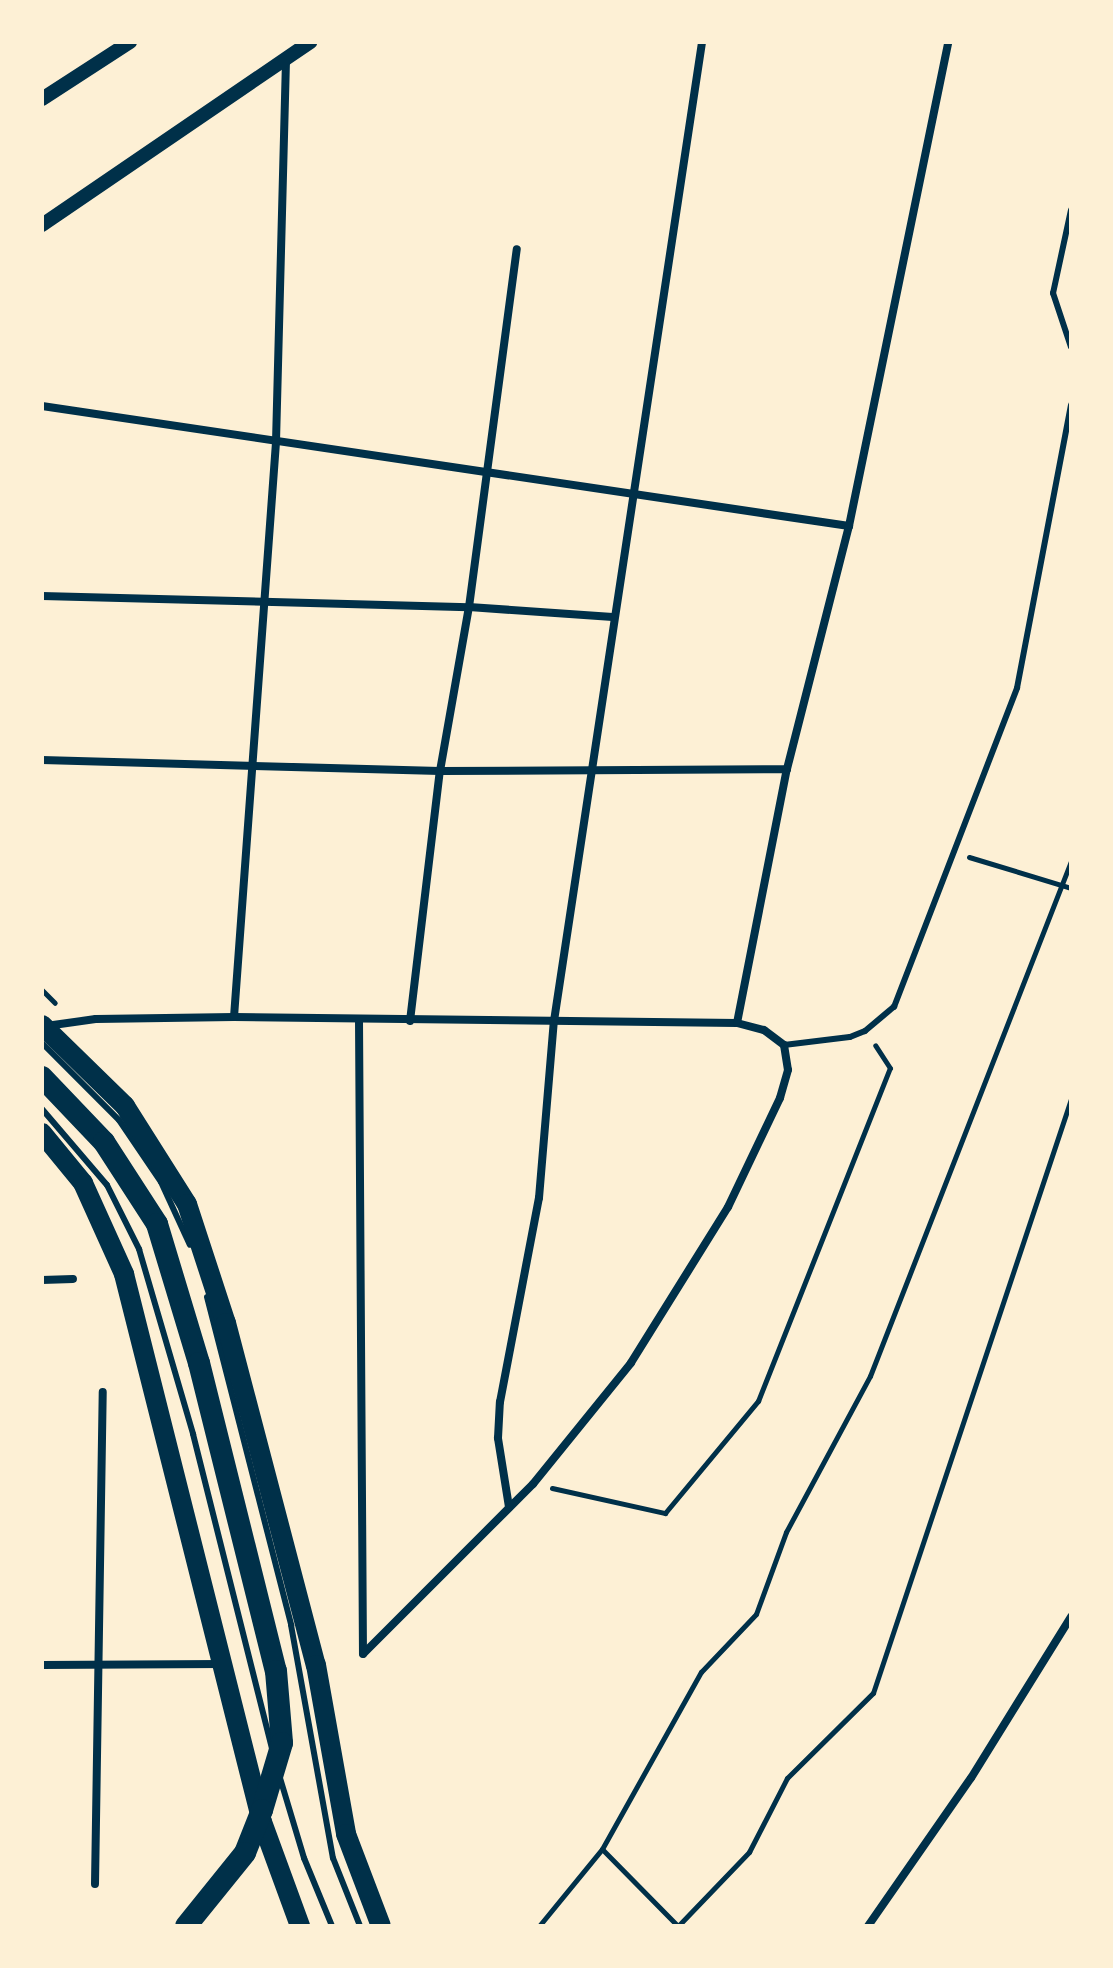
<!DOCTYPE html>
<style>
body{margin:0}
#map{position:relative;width:1113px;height:1968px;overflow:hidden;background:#fdf0d5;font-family:Figtree,sans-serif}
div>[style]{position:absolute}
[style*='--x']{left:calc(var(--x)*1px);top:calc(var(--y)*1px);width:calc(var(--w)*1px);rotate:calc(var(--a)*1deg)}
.path>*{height:5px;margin:-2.5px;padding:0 2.5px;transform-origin:2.5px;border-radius:2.5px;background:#003049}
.service>*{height:6px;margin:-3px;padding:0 3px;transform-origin:3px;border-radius:3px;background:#003049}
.minor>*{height:8px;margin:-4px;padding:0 4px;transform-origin:4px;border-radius:4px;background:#003049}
.tertiary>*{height:14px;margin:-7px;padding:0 7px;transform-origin:7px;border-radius:7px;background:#003049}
.primary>*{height:20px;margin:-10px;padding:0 10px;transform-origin:10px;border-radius:10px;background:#003049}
.trunk>*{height:22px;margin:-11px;padding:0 11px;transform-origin:11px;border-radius:11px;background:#003049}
span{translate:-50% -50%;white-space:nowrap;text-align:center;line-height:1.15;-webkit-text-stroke:6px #fdf0d5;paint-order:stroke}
.frame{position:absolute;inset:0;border:44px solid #fdf0d5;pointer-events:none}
</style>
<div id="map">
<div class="path">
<div style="--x:969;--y:857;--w:107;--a:16.9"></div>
<div style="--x:42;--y:990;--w:18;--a:45"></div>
<div style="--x:552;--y:1488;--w:116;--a:12.5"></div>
<div style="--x:665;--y:1513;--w:146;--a:-50.3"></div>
<div style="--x:758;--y:1401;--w:358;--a:-68.4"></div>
<div style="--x:890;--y:1068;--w:27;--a:-123"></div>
<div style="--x:602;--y:1849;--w:108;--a:45.4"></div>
<div style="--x:539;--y:1926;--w:99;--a:-50.7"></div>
<div style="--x:602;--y:1849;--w:203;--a:-60.8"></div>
<div style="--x:701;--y:1672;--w:80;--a:-46.5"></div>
<div style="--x:756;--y:1614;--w:87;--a:-69.9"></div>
<div style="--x:786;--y:1532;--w:177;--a:-61.7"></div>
<div style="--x:870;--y:1376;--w:553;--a:-68.68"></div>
<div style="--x:678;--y:1926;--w:103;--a:-46.2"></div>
<div style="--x:749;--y:1852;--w:83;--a:-62.8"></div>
<div style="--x:787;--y:1778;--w:121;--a:-44.7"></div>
<div style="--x:873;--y:1693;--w:626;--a:-71.57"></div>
</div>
<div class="service">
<div style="--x:1071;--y:210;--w:85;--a:102.2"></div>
<div style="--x:1053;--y:293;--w:57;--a:71.6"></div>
<div style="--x:42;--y:1043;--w:109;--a:45"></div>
<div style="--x:119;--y:1120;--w:75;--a:55.9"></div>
<div style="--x:161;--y:1182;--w:69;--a:65.3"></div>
<div style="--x:784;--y:1045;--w:66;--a:-6.9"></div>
<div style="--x:850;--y:1037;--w:16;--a:-22"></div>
<div style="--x:865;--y:1031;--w:38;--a:-40"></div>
<div style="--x:894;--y:1007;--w:342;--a:-68.9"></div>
<div style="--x:1017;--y:688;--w:288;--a:-79.2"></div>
<div style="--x:42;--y:1109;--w:100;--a:49.5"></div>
<div style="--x:107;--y:1185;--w:72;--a:63.4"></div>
<div style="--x:139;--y:1249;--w:193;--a:73.7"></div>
<div style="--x:193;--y:1434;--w:324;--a:75.9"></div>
<div style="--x:207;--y:1297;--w:339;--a:75.6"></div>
<div style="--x:291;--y:1625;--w:237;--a:79.8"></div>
<div style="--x:333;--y:1858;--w:73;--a:68.3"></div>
<div style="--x:280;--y:1778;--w:84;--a:73.3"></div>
<div style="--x:304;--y:1858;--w:74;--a:67.6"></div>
</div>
<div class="minor">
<div style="--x:42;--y:406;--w:816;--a:8.46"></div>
<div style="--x:42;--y:596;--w:427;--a:1.5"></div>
<div style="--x:469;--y:607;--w:144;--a:4"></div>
<div style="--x:42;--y:760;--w:398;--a:1.6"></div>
<div style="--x:440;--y:771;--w:347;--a:-0.3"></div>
<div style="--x:234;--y:1017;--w:577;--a:-85.82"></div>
<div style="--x:276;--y:442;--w:383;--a:-88.5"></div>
<div style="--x:359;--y:1020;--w:634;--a:89.64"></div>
<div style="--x:410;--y:1021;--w:252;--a:-83.2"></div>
<div style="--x:440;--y:771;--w:167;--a:-80"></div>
<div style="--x:469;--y:607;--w:361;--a:-82.4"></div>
<div style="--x:737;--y:1023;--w:259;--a:-78.9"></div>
<div style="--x:787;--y:769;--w:251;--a:-75.7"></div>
<div style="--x:849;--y:526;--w:494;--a:-78.4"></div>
<div style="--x:46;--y:1026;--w:50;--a:-8"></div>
<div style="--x:96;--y:1019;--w:138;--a:-0.8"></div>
<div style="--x:234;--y:1017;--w:503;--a:0.68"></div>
<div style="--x:737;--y:1023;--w:28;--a:15"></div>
<div style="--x:764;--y:1030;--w:25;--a:37"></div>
<div style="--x:784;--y:1045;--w:25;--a:81"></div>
<div style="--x:788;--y:1070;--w:29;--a:106"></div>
<div style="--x:780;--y:1098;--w:121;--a:115.5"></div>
<div style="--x:728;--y:1207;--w:184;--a:121.9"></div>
<div style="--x:631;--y:1363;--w:156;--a:129"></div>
<div style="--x:533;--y:1484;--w:240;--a:135"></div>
<div style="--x:42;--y:1280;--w:31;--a:-2"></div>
<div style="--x:509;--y:1507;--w:70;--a:-99.1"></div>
<div style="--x:498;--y:1438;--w:36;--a:-87"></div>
<div style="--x:500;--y:1402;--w:208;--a:-79.2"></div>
<div style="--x:539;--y:1198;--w:178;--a:-85.2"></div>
<div style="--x:554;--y:1021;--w:990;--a:-81.4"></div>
<div style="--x:42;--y:1665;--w:179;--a:-0.3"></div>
<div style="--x:95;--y:1884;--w:492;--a:-89.1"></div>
<div style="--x:868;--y:1926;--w:180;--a:-55.2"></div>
<div style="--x:971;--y:1778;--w:190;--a:-58.2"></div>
</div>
<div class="tertiary">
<div style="--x:42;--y:99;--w:105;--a:-32.9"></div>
<div style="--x:42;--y:225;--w:325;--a:-34.3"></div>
</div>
<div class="primary">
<div style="--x:42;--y:1025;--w:116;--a:44.3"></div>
<div style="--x:125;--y:1106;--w:116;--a:57.7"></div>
<div style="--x:187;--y:1204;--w:125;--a:71.9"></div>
<div style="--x:226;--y:1323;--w:354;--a:75.3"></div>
<div style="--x:316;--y:1665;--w:172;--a:79.9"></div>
<div style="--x:346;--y:1834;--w:98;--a:69.2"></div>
<div style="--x:42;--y:1133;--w:65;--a:50.6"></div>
<div style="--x:83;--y:1183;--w:100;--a:65.7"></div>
<div style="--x:124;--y:1274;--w:565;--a:75.87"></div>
<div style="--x:262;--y:1822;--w:111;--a:69.9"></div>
</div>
<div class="trunk">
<div style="--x:42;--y:1077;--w:90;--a:46.4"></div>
<div style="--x:104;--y:1142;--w:98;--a:57.1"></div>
<div style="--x:157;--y:1224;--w:145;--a:73.2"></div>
<div style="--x:199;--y:1363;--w:317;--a:76"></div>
<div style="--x:276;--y:1671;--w:72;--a:85.2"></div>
<div style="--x:282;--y:1743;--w:70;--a:106.6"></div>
<div style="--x:262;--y:1810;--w:46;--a:111.6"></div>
<div style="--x:245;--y:1853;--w:94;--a:128.9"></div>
</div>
<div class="frame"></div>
</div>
